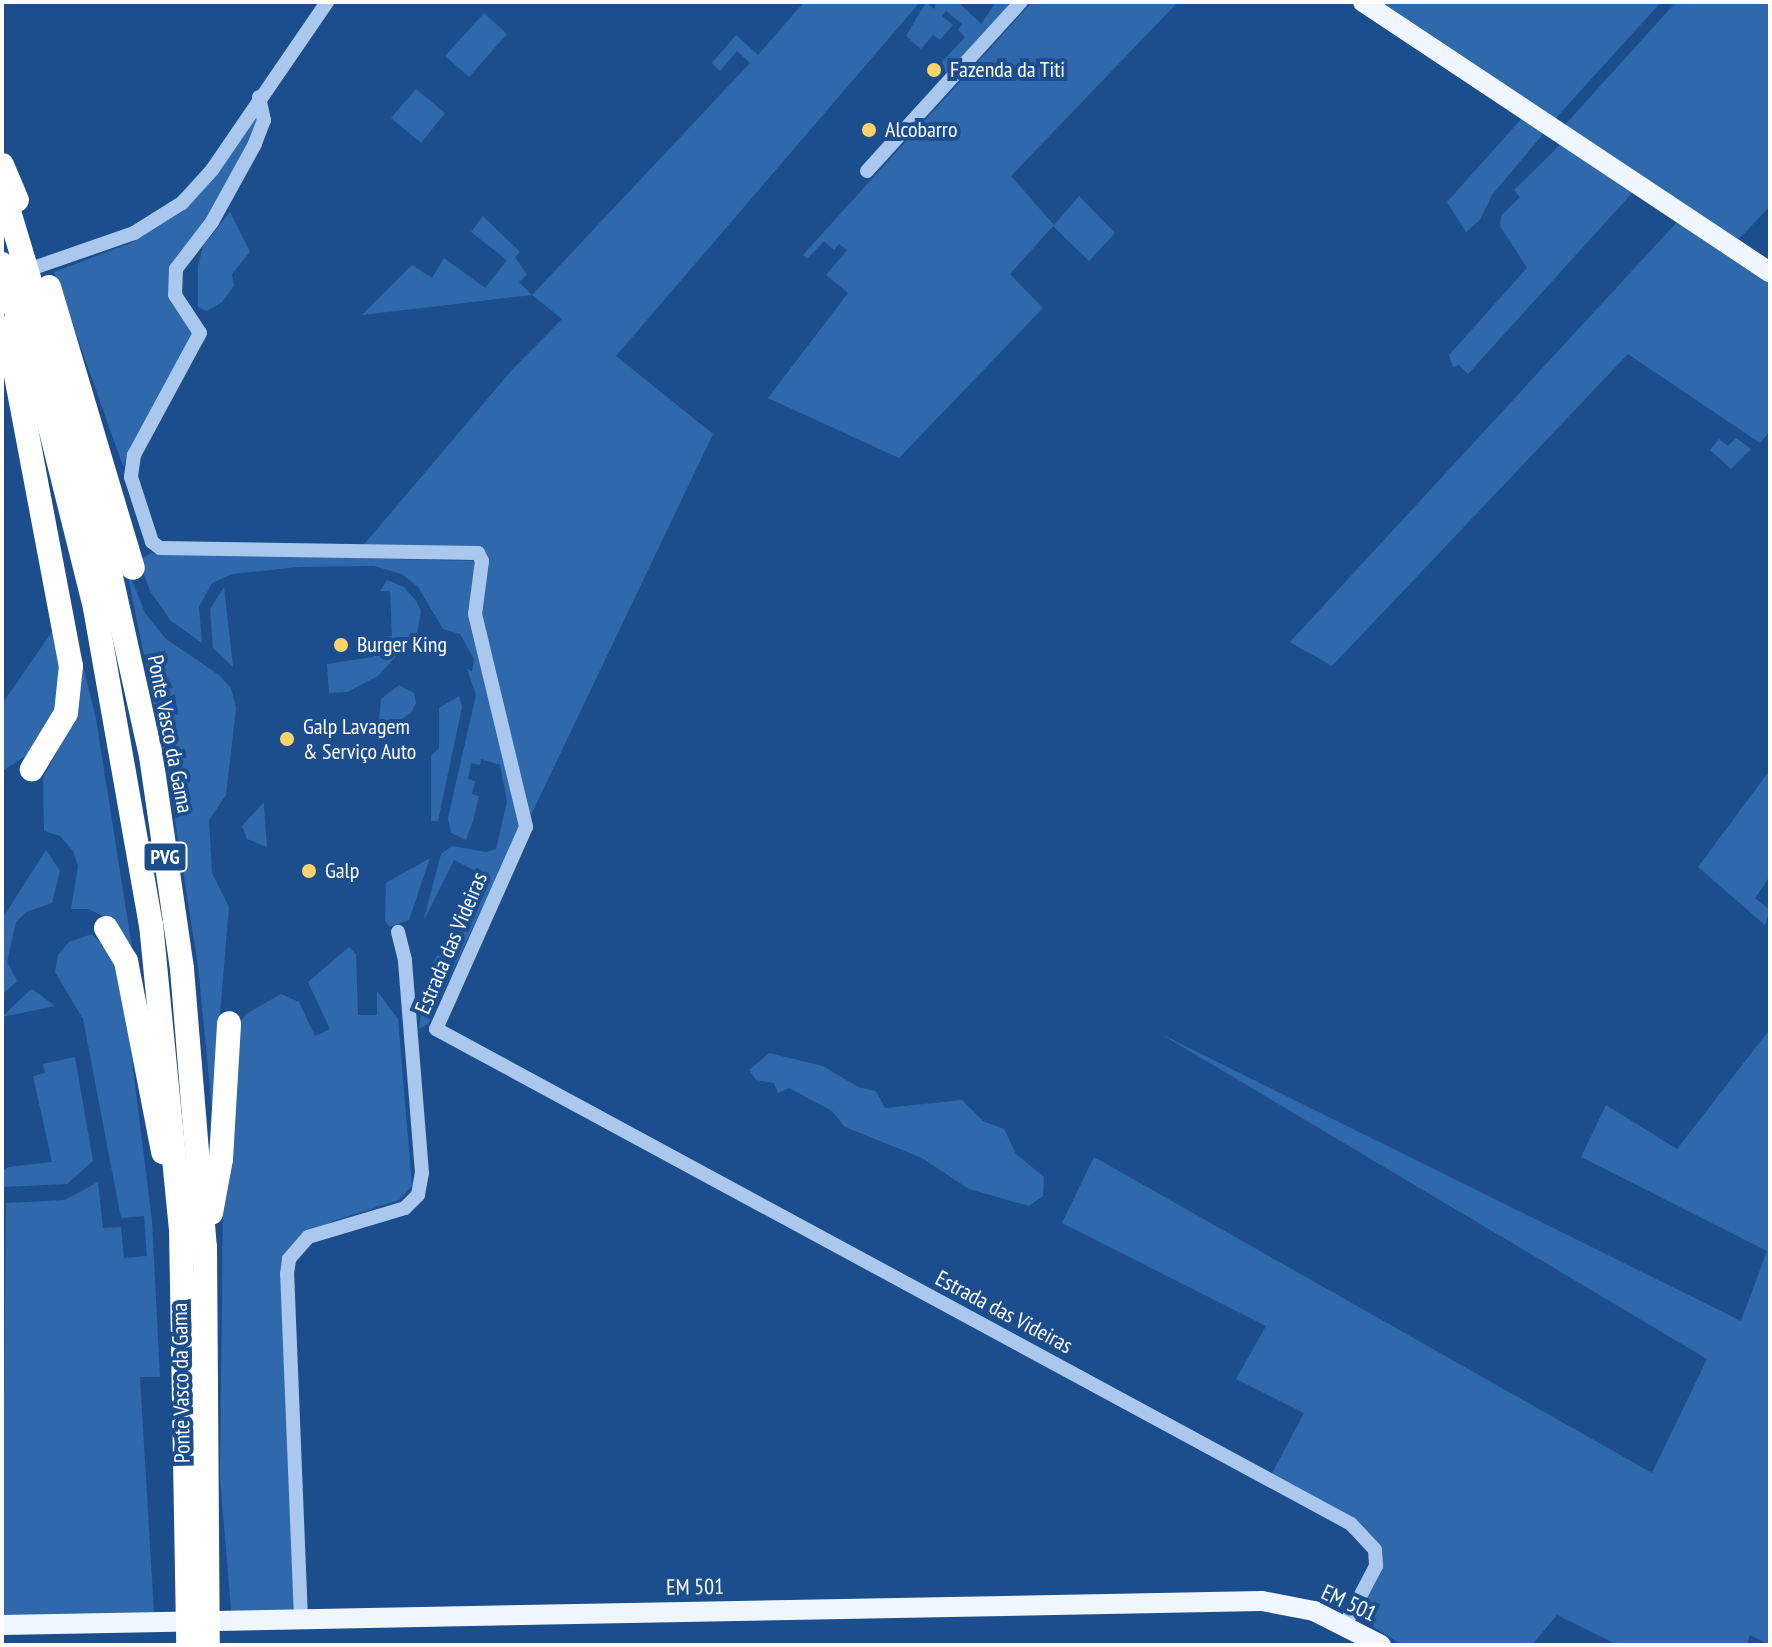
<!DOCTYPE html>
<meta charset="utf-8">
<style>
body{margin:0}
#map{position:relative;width:1772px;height:1647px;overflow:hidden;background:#1c4e8e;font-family:"PT Sans Narrow",sans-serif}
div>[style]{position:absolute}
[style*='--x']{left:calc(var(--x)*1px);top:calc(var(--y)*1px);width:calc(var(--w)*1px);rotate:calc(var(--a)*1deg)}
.green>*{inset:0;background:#3068ac}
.minor>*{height:14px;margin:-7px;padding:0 7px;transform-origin:7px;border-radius:7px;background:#aac8ed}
.major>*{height:20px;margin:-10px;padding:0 10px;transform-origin:10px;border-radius:10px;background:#f0f6ff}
.highway>*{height:24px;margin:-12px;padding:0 12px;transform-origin:12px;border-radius:12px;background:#fff}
.dots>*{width:22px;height:22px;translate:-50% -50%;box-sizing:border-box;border:4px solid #1c4e8e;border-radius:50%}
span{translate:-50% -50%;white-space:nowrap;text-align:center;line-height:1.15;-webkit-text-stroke:8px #1c4e8e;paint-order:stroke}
.shield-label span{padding:2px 6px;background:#1c4e8e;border:2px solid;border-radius:6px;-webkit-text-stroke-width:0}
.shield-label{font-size:20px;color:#fff;font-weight:700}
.poi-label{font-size:22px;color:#fff}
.left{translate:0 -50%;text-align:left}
.street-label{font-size:22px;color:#fff}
.frame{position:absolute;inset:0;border:4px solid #fff;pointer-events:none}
</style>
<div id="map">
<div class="green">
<div style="clip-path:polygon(804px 2px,920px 2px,616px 356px,713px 434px,530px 817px,478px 614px,488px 556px,483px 549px,361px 548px,512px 370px,562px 319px,532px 295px,362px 315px,412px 265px,432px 278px,444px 258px,485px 288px,507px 260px,471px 232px,483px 216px,520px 252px,515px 257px,527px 275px,519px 282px,532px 295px,750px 63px,737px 51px,720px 71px,712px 63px,736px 35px,758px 55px)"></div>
<div style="clip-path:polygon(926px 2px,934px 9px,936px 2px,958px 2px,981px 24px,996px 2px,1011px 2px,947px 73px,939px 65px,965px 37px,958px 30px,962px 24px,946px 11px,942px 16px,953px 25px,940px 40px,933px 35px,921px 49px,906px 36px)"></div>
<div style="clip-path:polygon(1032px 2px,1178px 2px,1011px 176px,1054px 225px,1079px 196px,1115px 233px,1089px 261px,1053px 226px,1010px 274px,1043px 308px,899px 458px,768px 398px,848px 293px,826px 275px,847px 250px,839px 244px,834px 250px,824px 241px,807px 259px,803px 255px)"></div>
<div style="clip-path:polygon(1373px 2px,1661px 2px,1555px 119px)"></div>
<div style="clip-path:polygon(1676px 2px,1770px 2px,1770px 206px,1738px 240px,1564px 126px)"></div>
<div style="clip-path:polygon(484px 13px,507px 34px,469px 77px,445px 56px)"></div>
<div style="clip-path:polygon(416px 89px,445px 113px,421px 143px,391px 118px)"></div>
<div style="clip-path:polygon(257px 115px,260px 118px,217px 209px,172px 265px,169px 294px,193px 332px,123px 466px,54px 272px,131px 243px,183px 211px,217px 175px)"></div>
<div style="clip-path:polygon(1522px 118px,1543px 134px,1492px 195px,1480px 220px,1466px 232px,1447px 202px)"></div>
<div style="clip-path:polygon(1561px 144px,1633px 192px,1468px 374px,1459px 365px,1453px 367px,1449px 355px,1527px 268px,1500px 226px,1501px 216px,1520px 197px,1514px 190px)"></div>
<div style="clip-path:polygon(230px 212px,250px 252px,232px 274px,234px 286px,222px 302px,207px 311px,198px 307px,198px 266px,203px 246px)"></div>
<div style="clip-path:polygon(1677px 222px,1770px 283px,1770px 431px,1760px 443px,1628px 354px,1332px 666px,1290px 642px)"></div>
<div style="clip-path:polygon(1736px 438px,1751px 449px,1731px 469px,1710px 450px,1719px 439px,1728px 446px)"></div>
<div style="clip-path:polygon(151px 553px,476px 561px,469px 612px,519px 828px,428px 1024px,419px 1029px,422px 1004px,434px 984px,431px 967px,437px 955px,448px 959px,453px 949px,442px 943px,451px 941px,484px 875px,454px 860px,423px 922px,441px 854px,452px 846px,486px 852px,496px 849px,507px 802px,500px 765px,481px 759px,480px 765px,471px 763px,468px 779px,475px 781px,472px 794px,479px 796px,473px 821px,466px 840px,451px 833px,448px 818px,476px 695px,467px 669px,472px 671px,474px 659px,460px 634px,443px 629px,418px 587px,402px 574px,374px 566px,298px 567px,232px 574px,212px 583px,199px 607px,202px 643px,171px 621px,150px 591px,139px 560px)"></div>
<div style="clip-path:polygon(125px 562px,145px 613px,166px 639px,219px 675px,231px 688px,236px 708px,226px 795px,209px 820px,212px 873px,229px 907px,212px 1109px,198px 966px,167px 769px)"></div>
<div style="clip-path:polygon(387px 580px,404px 587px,416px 601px,421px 611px,417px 633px,378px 676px,347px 692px,329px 693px,327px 664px,373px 657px,371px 638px,392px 636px,390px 591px,380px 591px)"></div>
<div style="clip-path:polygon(224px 587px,233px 667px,213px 648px,210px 609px)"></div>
<div style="clip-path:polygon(71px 616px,96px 719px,136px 973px,110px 919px,88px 909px,71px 909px,78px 866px,73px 851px,60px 836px,44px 831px,43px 778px,75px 718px)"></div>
<div style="clip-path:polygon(56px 626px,60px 659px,56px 714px,32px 752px,2px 771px,2px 704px)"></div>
<div style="clip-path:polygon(399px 685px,414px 693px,416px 703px,411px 713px,378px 734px,381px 699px)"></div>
<div style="clip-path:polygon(459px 696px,462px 707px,438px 821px,431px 821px,431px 756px,439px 748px,439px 708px)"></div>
<div style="clip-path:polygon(1770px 770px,1770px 876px,1755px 898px,1770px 910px,1765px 925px,1698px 867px)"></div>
<div style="clip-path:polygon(264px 802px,264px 806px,267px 847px,247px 839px,242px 826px)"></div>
<div style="clip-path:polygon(46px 850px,60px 871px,52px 903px,26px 912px,16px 922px,7px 962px,17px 981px,2px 995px,2px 919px)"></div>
<div style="clip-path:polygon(430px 858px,409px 920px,390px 927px,385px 921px,386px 883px)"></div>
<div style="clip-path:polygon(92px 934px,115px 958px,123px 988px,152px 1221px,160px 1377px,140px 1377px,154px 1613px,2px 1617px,6px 1203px,65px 1200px,98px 1182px,103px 1228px,121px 1227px,124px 1258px,147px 1256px,144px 1216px,121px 1218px,83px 1019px,55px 972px,58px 955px,69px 942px)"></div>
<div style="clip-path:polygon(349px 947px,356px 954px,358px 1015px,377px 1015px,377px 991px,398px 1019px,412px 1186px,399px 1200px,333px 1221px,308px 1237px,289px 1259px,301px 1619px,232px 1622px,220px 1477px,223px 1206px,234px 1032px,246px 1014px,281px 994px,299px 1002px,315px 1036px,330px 1029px,308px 982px)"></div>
<div style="clip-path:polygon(32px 989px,55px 1006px,2px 1017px,30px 990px)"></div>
<div style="clip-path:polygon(1770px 1029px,1770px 1645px,1750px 1635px,1747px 1645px,1618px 1645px,1557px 1615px,1532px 1645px,1402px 1645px,1352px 1613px,1376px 1566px,1365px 1534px,1269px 1479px,1304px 1413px,1236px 1379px,1266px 1326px,1062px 1223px,1094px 1157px,1652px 1473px,1707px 1359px,1161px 1034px,1741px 1321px,1767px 1251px,1581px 1157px,1606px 1105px,1677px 1149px)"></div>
<div style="clip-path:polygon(769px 1053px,823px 1066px,858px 1087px,876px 1091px,885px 1108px,962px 1100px,983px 1121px,1004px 1129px,1016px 1154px,1044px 1177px,1043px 1196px,1029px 1206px,969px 1189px,922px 1158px,845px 1127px,832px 1111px,789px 1088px,778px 1093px,774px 1083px,756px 1080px,749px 1070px)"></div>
<div style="clip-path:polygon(75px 1057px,93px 1161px,67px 1184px,2px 1187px,2px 1171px,9px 1167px,52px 1162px,33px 1076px,45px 1073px,43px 1064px)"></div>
</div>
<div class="minor">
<div style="--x:259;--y:97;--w:24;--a:78"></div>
<div style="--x:264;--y:120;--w:26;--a:111"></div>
<div style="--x:255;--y:144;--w:89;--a:118.9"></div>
<div style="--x:212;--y:222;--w:59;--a:127.5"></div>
<div style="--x:176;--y:269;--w:26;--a:92"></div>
<div style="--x:175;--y:295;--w:45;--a:56.7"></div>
<div style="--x:200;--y:333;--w:139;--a:118.4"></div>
<div style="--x:134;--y:455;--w:22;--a:98"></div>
<div style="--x:131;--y:477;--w:68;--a:72.1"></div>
<div style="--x:152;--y:542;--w:10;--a:37"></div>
<div style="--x:160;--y:548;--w:318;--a:0.9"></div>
<div style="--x:478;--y:553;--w:9;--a:63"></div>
<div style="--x:482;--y:561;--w:53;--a:97.5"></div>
<div style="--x:475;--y:614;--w:219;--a:76.5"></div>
<div style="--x:526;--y:827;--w:221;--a:114"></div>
<div style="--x:436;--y:1029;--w:1040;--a:28.41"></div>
<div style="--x:1351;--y:1524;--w:35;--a:47"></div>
<div style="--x:1375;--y:1550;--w:16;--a:86"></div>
<div style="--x:1376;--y:1566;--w:67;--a:117.7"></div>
<div style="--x:867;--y:171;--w:229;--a:-47.7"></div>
<div style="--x:22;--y:272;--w:119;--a:-19.2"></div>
<div style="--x:134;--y:233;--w:57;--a:-32"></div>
<div style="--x:182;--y:203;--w:45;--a:-47.7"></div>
<div style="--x:212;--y:170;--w:204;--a:-55.6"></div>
<div style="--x:301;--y:1619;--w:345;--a:-92.3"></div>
<div style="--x:287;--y:1274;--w:15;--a:-82"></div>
<div style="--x:289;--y:1259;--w:29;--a:-49"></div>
<div style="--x:308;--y:1237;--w:101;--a:-16.6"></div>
<div style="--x:405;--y:1208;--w:18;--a:-45"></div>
<div style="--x:418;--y:1195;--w:22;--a:-80"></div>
<div style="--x:422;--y:1173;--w:214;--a:-94.6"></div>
<div style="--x:405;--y:960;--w:29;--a:-104"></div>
</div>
<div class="major">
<div style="--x:1363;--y:2;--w:488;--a:33.6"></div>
<div style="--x:2;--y:1625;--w:1260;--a:-1.09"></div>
<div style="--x:1262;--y:1601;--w:53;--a:10.9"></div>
<div style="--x:1314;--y:1611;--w:75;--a:26.9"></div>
</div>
<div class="highway">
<div style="--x:2;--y:165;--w:38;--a:67"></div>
<div style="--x:2;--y:188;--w:258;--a:73.3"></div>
<div style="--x:76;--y:435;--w:146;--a:76.2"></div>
<div style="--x:111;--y:577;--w:183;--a:77.4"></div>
<div style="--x:151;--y:756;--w:215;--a:81.7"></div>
<div style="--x:182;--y:969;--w:279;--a:85.3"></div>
<div style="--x:205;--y:1247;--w:398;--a:89.6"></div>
<div style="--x:2;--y:264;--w:166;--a:73.5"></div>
<div style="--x:49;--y:423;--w:191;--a:76"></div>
<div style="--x:95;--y:608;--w:321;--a:80"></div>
<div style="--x:151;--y:924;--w:306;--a:84.4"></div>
<div style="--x:181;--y:1229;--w:416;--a:89"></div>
<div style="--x:49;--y:287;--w:293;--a:73.4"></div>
<div style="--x:7;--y:328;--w:344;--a:79.3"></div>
<div style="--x:71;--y:666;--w:47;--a:96.1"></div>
<div style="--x:66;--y:713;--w:66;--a:121.3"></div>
<div style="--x:106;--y:928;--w:39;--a:59"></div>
<div style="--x:126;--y:961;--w:195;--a:79"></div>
<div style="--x:211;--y:1213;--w:55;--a:-79.5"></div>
<div style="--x:221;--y:1159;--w:136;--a:-86.6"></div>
</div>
<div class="dots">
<div style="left:934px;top:70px;background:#fdd268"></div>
<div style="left:869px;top:130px;background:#fdd268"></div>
<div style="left:341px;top:645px;background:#fdd268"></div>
<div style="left:287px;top:739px;background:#fdd268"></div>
<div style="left:309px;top:871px;background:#fdd268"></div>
</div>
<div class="shield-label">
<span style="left:165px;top:857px">PVG</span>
</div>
<div class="poi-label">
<span class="left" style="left:950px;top:70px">Fazenda da Titi</span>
<span class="left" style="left:885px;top:130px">Alcobarro</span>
<span class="left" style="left:357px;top:645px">Burger King</span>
<span class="left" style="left:303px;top:739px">Galp Lavagem<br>&amp; Serviço Auto</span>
<span class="left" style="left:325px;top:871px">Galp</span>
</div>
<div class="street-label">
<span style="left:170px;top:734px;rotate:79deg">Ponte Vasco da Gama</span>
<span style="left:451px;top:943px;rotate:-67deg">Estrada das Videiras</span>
<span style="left:1004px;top:1312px;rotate:28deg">Estrada das Videiras</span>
<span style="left:181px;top:1383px;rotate:-91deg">Ponte Vasco da Gama</span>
<span style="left:695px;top:1587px;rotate:-1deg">EM 501</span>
<span style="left:1349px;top:1603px;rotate:25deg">EM 501</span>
</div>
<div class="frame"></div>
</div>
